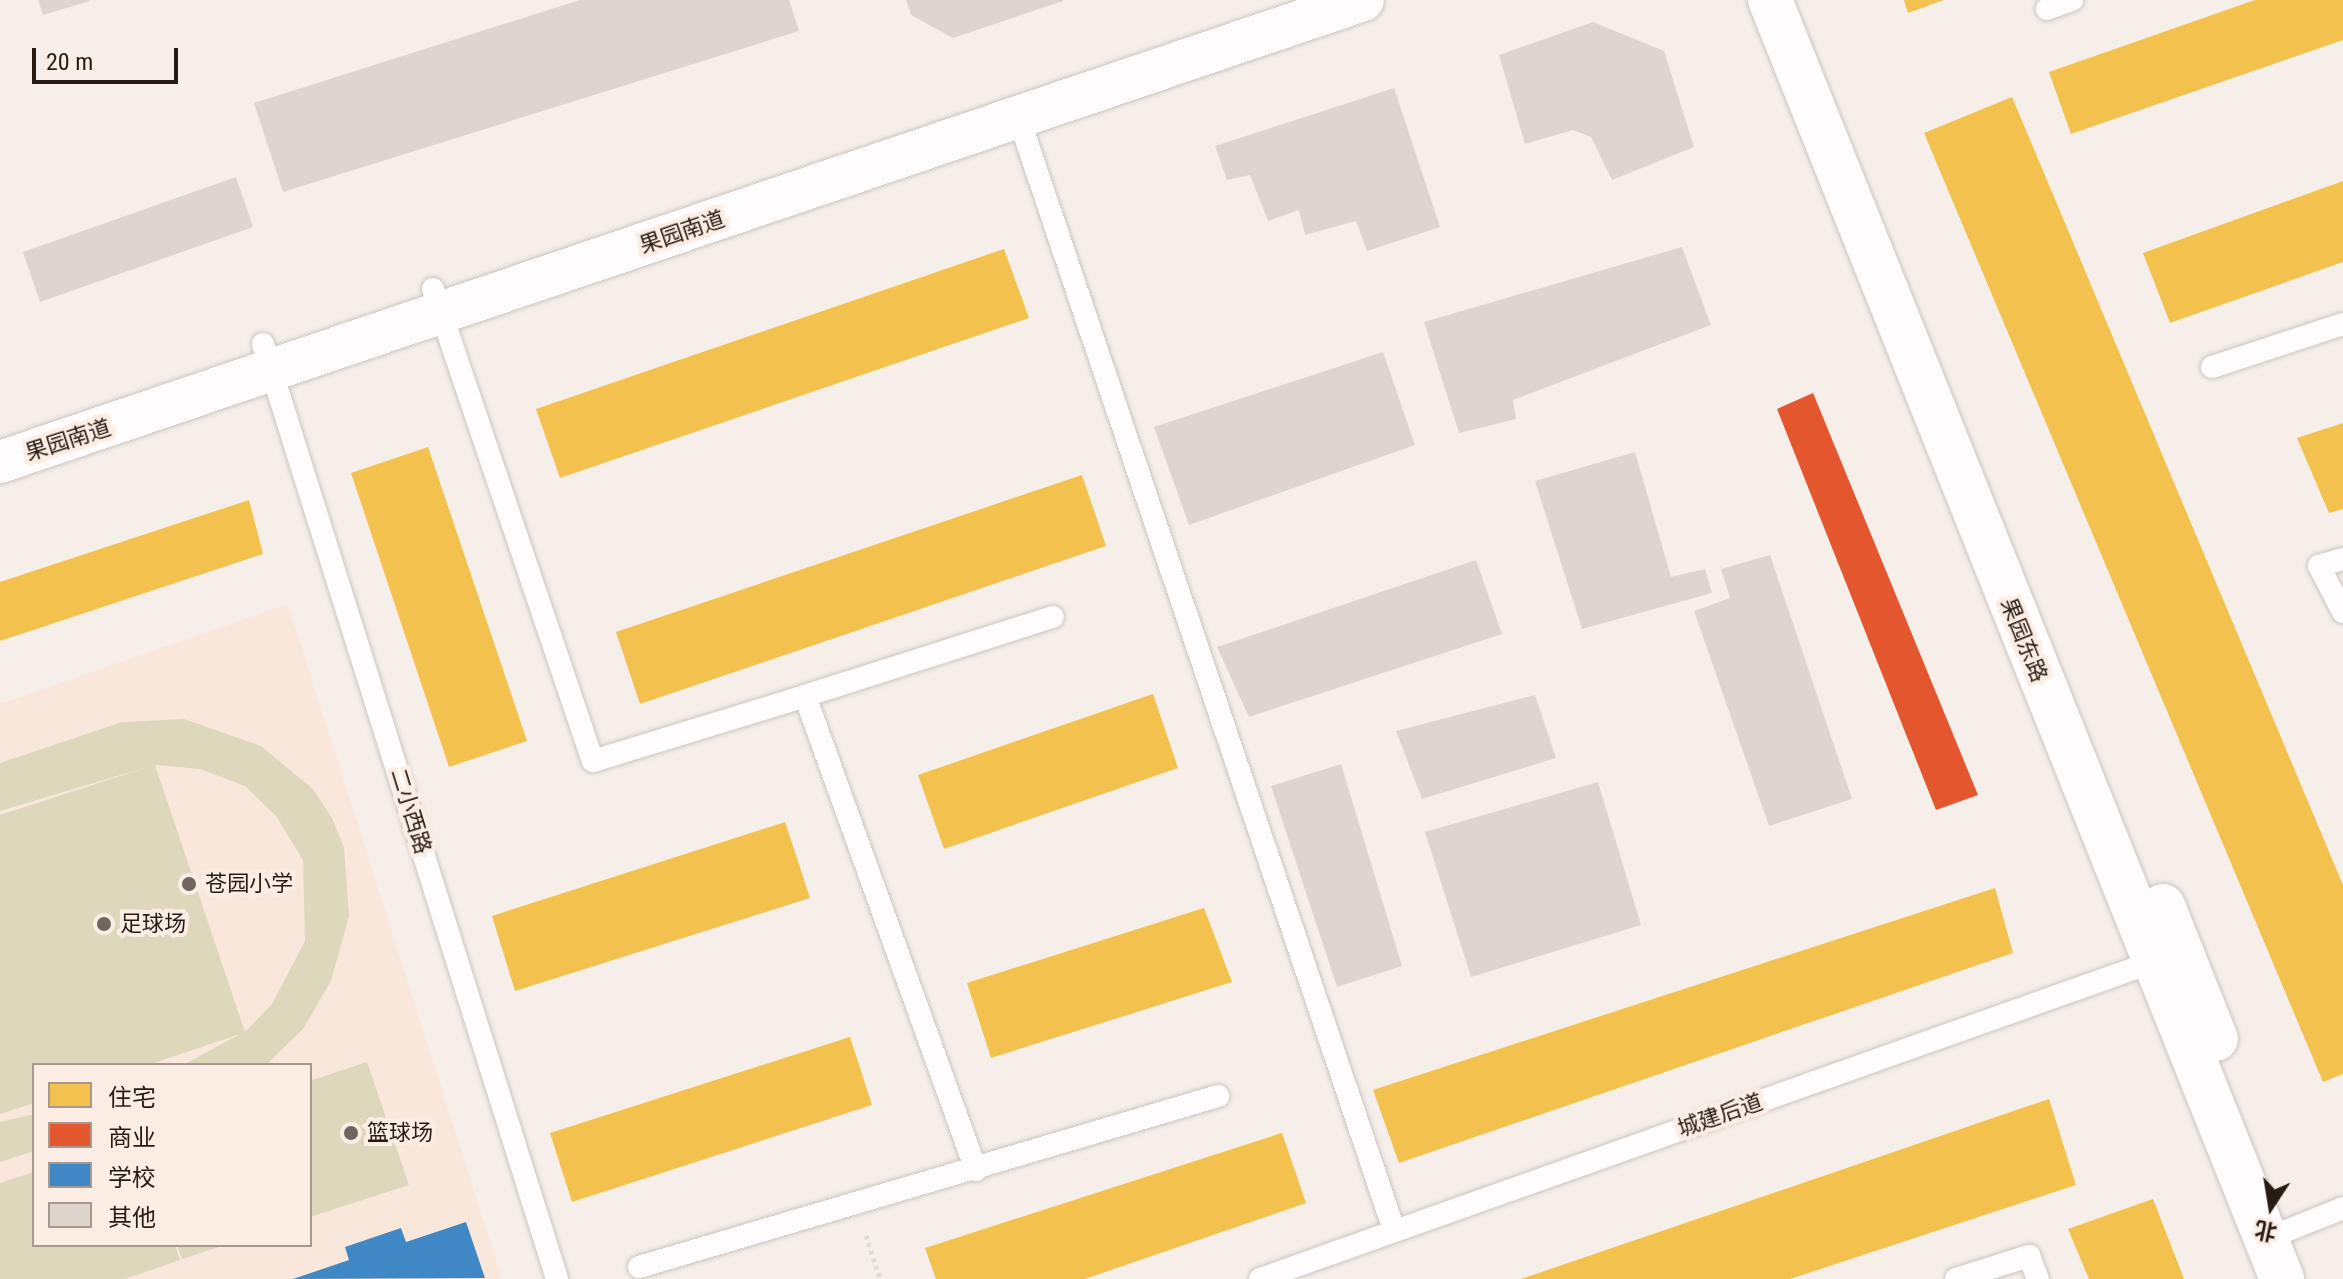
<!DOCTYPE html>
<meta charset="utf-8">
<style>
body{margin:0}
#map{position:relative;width:2343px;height:1279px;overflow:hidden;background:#f6eee9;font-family:"Roboto Condensed","Noto Sans SC",sans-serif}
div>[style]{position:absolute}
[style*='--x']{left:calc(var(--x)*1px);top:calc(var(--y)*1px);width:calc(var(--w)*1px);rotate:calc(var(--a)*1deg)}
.built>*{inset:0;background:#f9e7dc}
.green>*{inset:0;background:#ddd8bc}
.homes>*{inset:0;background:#f2c14e}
.shops>*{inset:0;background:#e4572e}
.schools>*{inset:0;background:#3f88c5}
.building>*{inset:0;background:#ded6ce}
.path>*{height:5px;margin-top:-2.5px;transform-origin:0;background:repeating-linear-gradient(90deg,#dfdcdb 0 4px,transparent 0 8px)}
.roads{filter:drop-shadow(0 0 2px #cec5bf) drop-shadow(0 0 2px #cec5bf)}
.lane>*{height:22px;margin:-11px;padding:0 11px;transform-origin:11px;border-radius:11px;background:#fefcfc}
.street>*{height:42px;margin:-21px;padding:0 21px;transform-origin:21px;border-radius:21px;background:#fefcfc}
.secondary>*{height:44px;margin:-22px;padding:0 22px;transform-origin:22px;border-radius:22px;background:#fefcfc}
.dots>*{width:22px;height:22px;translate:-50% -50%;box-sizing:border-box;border:4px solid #fbede4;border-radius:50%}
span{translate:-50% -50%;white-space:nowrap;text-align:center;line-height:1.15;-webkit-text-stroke:8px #fbede4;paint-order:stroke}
.street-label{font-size:22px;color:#281b13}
.poi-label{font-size:22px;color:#281b13}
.left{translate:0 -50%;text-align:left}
.legend{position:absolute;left:32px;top:1063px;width:280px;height:184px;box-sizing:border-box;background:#fbede4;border:2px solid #a79990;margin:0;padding:10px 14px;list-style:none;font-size:24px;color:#281b13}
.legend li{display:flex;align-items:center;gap:16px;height:40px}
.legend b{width:40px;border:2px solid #a79990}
.north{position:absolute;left:2231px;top:1167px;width:80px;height:80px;-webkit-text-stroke:6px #fbede4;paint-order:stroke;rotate:192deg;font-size:22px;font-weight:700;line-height:32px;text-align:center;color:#281b13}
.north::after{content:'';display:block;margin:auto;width:28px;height:36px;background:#281b13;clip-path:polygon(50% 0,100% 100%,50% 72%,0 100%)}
.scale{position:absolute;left:32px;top:48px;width:146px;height:36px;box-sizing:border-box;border:4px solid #281b13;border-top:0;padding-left:10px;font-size:24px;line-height:28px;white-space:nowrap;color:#281b13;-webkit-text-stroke:6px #fbede4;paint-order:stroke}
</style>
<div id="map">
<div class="built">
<div style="clip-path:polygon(evenodd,288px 604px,502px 1279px,0 1279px,0 704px,288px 604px,34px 1065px,310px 1065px,310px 1245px,34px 1245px,34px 1065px)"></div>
</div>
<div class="green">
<div style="clip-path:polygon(evenodd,184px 719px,261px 746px,313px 789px,332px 818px,344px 848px,349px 916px,331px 981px,303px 1029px,266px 1065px,183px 1065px,240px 1034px,148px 1065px,34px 1065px,34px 1103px,0 1114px,0 815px,151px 766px,0 811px,0 763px,122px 722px,184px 719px,155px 765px,200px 769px,245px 786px,276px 816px,303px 860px,305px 941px,272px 1004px,245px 1032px,155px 765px)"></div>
<div style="clip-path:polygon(367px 1062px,409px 1185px,310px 1217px,310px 1081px)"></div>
<div style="clip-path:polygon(34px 1114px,34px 1151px,0 1162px,0 1122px)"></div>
<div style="clip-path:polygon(34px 1172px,34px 1245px,175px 1245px,180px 1260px,125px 1279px,0 1279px,0 1183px)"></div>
<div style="clip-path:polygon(177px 1245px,225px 1245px,182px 1259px)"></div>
</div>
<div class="homes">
<div style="clip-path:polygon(1904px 0,1944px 0,1908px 13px)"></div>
<div style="clip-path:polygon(2255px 0,2343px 0,2343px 40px,2071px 134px,2049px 72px)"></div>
<div style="clip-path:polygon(2012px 97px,2343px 885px,2343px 1074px,2323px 1082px,1924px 133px)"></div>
<div style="clip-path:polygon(2343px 181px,2343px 262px,2170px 323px,2143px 253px)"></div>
<div style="clip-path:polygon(1004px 249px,1029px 318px,560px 478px,536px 409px)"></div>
<div style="clip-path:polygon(2343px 423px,2343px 509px,2329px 513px,2297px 438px)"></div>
<div style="clip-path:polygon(428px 447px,527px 741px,449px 767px,351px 473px)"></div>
<div style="clip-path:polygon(1082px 475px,1106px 546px,640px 704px,616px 632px)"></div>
<div style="clip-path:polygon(249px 500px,263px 554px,0 641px,0 582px)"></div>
<div style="clip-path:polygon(1153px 694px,1178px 768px,944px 849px,918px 775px)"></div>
<div style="clip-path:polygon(785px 822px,810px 898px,515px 991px,492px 916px)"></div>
<div style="clip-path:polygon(1995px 888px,2013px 953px,1399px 1163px,1373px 1090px)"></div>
<div style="clip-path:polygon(1204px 908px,1232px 982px,991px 1058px,967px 983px)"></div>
<div style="clip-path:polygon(850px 1037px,872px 1105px,572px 1202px,550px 1133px)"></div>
<div style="clip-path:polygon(2049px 1099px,2076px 1185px,1790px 1279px,1521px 1279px)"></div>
<div style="clip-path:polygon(1282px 1133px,1306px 1203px,1085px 1279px,936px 1279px,925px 1248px)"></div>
<div style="clip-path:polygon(2153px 1199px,2184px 1279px,2089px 1279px,2068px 1229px)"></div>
</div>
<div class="shops">
<div style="clip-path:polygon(1813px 393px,1978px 795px,1936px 810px,1777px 409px)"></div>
</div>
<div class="schools">
<div style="clip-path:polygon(466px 1222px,485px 1278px,293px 1279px,349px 1260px,345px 1247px,401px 1228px,406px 1242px)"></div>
</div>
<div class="building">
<div style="clip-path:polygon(38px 0,89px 0,90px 1px,43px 15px)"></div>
<div style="clip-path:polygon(580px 0,789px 0,799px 31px,283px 192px,254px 103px)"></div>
<div style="clip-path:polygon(906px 0,1063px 0,1063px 1px,953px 38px,911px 15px)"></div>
<div style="clip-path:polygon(1593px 22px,1664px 51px,1694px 147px,1612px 180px,1591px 137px,1573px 130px,1525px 144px,1499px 55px)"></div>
<div style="clip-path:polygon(1394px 88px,1440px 227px,1367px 251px,1356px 221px,1305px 235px,1299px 210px,1268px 221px,1250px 175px,1227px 180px,1215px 146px)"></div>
<div style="clip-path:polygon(236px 177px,253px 227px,40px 302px,23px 252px)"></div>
<div style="clip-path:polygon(1682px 247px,1711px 325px,1513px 400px,1516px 419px,1459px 433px,1424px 322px)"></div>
<div style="clip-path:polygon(1383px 352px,1415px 445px,1189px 525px,1154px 427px)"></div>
<div style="clip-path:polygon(1635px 452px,1671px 577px,1705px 569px,1712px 593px,1582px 629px,1535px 481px)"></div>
<div style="clip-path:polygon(1770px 555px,1852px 799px,1769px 826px,1694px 611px,1730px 598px,1721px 569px)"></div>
<div style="clip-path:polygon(1476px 560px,1502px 634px,1249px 717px,1217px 647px)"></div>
<div style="clip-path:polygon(1535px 695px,1556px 758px,1422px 799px,1396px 731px)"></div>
<div style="clip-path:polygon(1341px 764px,1402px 966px,1337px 987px,1271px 786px)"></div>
<div style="clip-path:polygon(1598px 782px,1641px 925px,1471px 977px,1425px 832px)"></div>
</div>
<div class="path">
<div style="--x:866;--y:1235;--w:46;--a:72.3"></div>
</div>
<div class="roads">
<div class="lane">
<div style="--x:2047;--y:9;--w:27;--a:-20"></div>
<div style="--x:1016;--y:110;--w:1182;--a:71.35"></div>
<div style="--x:433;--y:289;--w:498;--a:71.3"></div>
<div style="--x:593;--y:761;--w:222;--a:-17"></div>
<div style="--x:805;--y:696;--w:504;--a:70.16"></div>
<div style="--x:263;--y:344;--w:980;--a:72.54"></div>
<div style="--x:2212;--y:367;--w:138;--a:-18.2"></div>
<div style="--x:2343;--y:559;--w:25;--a:164"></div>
<div style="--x:2319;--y:566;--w:52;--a:62.4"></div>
<div style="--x:805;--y:696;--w:260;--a:-17.7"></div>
<div style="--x:2266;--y:1239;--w:83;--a:-21.9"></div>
<div style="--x:639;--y:1267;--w:604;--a:-16.45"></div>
<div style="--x:1260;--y:1279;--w:956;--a:-19.55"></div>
<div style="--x:1956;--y:1279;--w:77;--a:-17.5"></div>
<div style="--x:2029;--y:1256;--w:25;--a:69"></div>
</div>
<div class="street">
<div style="--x:0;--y:462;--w:1439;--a:-18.72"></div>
</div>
<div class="secondary">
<div style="--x:1770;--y:0;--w:1378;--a:68.18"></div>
<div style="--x:2163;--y:906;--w:143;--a:68.3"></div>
</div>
</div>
<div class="dots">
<div style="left:189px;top:884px;background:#70655e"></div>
<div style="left:104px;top:924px;background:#70655e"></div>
<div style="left:351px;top:1133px;background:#70655e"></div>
</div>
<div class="street-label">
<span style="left:682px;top:232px;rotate:-19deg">果园南道</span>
<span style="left:68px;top:440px;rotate:-18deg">果园南道</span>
<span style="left:2024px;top:640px;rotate:68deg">果园东路</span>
<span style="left:411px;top:811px;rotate:73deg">二小西路</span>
<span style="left:1720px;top:1115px;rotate:-19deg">城建后道</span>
</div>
<div class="poi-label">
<span class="left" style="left:205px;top:884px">苍园小学</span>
<span class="left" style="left:120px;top:924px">足球场</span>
<span class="left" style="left:367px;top:1133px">篮球场</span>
</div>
<ul class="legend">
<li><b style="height:22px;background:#f2c14e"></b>住宅</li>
<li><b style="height:22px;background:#e4572e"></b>商业</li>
<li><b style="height:22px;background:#3f88c5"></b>学校</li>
<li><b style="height:22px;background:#ded6ce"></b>其他</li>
</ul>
<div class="north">北</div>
<div class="scale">20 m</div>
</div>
